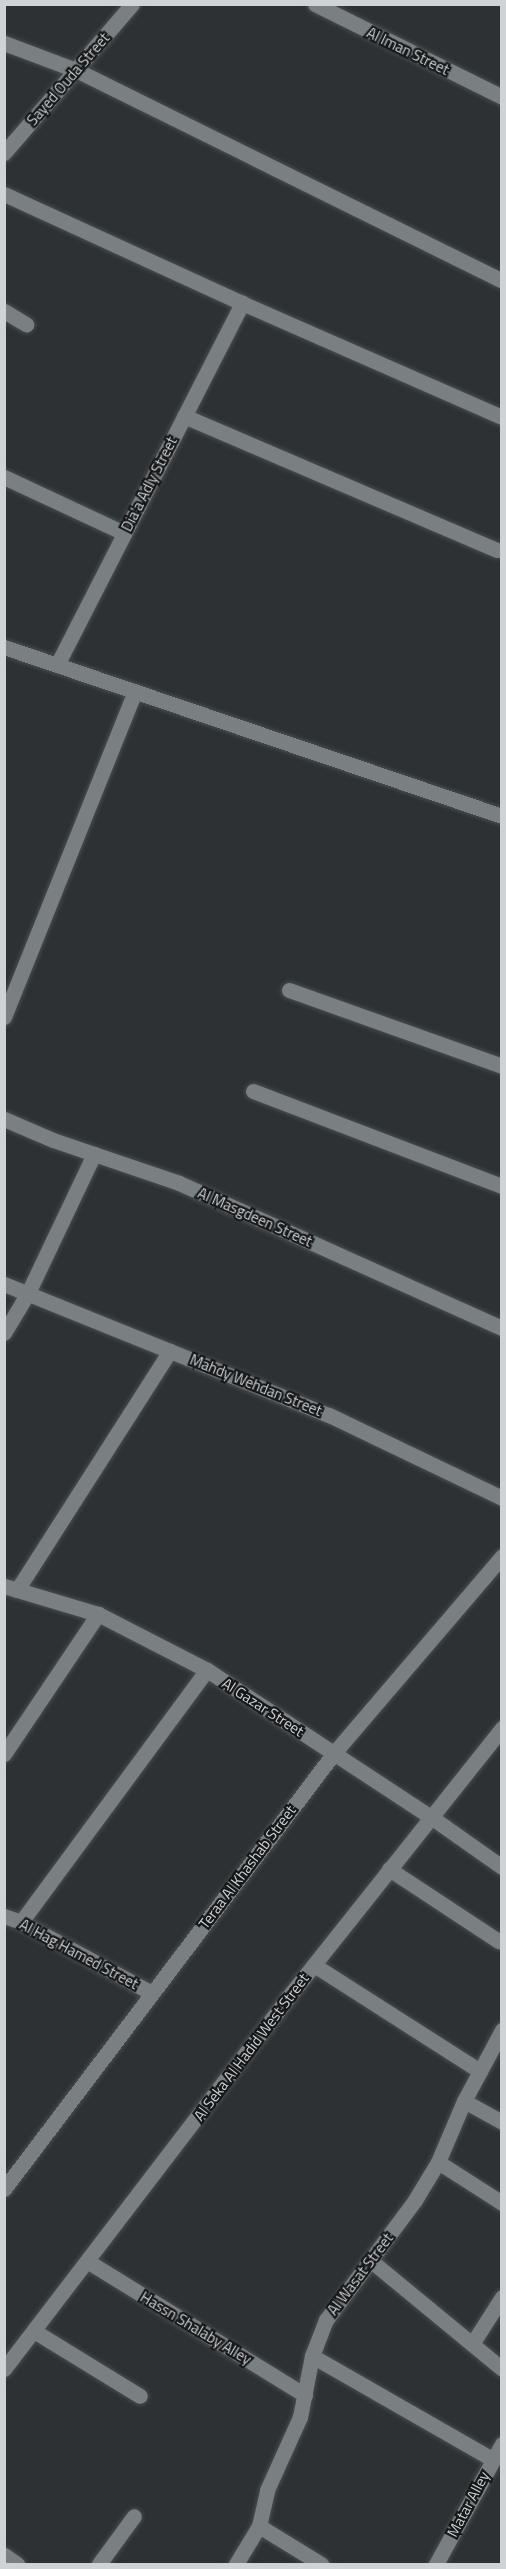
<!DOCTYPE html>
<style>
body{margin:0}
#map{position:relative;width:506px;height:2569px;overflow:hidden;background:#2d3134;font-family:"Titillium Web",sans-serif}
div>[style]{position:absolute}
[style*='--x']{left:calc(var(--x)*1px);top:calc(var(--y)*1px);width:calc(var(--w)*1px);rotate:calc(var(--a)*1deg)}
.roads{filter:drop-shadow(0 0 2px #494d4f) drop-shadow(0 0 2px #494d4f)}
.minor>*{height:15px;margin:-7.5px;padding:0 7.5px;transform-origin:7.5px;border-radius:7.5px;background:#7a7f82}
span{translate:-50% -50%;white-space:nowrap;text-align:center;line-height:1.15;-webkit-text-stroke:4.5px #16181a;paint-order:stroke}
.street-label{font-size:15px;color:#d0d3d5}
.frame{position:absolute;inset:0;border:6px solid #d0d3d5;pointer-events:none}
</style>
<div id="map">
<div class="roads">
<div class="minor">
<div style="--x:315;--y:4;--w:209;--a:26.4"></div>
<div style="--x:4;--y:43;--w:77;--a:20.6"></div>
<div style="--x:76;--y:70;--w:475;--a:26.3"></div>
<div style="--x:4;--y:153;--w:196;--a:-49.3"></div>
<div style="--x:4;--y:194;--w:262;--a:24.6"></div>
<div style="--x:242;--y:303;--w:284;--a:23.7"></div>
<div style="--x:4;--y:311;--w:26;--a:31"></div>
<div style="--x:184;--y:416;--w:340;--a:23.2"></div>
<div style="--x:4;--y:477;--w:132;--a:25"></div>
<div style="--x:4;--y:647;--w:526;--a:18.75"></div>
<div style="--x:57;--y:665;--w:407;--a:-62.9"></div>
<div style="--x:289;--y:990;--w:226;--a:19.6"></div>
<div style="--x:4;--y:1017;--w:351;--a:-68.1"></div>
<div style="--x:253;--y:1091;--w:267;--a:20.9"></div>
<div style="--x:4;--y:1119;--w:53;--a:23.2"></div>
<div style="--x:53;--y:1140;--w:133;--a:18.8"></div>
<div style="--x:179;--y:1183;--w:354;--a:24.2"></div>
<div style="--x:4;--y:1284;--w:350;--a:22"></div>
<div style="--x:329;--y:1415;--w:192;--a:25.6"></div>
<div style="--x:4;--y:1333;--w:47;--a:-59"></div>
<div style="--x:28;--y:1293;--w:154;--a:-64.6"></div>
<div style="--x:4;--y:1586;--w:98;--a:16.6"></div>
<div style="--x:98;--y:1614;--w:123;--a:27.2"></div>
<div style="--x:207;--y:1670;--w:268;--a:33.3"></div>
<div style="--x:431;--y:1817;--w:87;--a:35.2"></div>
<div style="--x:17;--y:1590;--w:284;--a:-57.4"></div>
<div style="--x:4;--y:1754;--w:169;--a:-56.1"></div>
<div style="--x:389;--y:1869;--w:131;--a:33.4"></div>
<div style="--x:4;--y:1916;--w:18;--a:19"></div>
<div style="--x:21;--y:1922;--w:149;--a:28.5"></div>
<div style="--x:21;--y:1922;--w:313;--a:-53.6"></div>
<div style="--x:314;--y:1965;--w:197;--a:32.6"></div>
<div style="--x:464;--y:2101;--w:43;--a:28.9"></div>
<div style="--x:438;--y:2162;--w:76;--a:32.6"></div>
<div style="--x:4;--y:2189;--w:547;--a:-52.88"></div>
<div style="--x:334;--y:1753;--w:259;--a:-49.5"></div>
<div style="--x:370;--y:2260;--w:171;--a:39.5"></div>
<div style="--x:87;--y:2261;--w:256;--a:31.6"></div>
<div style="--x:34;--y:2331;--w:124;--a:31.5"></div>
<div style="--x:472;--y:2344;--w:56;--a:-57.4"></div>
<div style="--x:312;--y:2356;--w:207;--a:29.8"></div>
<div style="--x:4;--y:2369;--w:463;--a:-52.6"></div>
<div style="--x:285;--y:2001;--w:349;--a:-51.5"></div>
<div style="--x:259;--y:2526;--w:73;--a:31.5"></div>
<div style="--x:4;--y:2555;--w:16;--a:35"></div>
<div style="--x:99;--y:2564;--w:59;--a:-53.9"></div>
<div style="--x:236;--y:2564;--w:44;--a:-58.8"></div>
<div style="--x:259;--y:2526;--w:37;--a:-77"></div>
<div style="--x:267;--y:2490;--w:80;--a:-65.7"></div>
<div style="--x:300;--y:2417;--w:62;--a:-78.9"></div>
<div style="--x:312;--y:2356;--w:39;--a:-69"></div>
<div style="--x:326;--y:2320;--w:149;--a:-53.4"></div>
<div style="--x:415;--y:2200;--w:44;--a:-58.8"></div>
<div style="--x:438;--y:2162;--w:66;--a:-66.9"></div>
<div style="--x:464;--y:2101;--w:81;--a:-61.8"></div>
<div style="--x:436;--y:2564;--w:137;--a:-61.2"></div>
</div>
</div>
<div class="street-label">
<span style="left:408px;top:51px;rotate:26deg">Al Iman Street</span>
<span style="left:68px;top:79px;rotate:-49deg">Sayed Ouda Street</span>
<span style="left:149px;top:484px;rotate:-63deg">Dia'a Adly Street</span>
<span style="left:255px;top:1217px;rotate:24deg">Al Masgdeen Street</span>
<span style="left:256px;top:1385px;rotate:22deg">Mahdy Wehdan Street</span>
<span style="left:263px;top:1707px;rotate:33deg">Al Gazar Street</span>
<span style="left:247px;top:1867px;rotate:-53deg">Teraa Al Khashab Street</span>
<span style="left:79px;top:1954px;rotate:28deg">Al Hag Hamed Street</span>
<span style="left:251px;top:2047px;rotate:-53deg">Al Seka Al Hadid West Street</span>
<span style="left:360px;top:2274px;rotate:-53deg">Al Wasat Street</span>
<span style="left:196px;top:2328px;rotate:31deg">Hassn Shalaby Alley</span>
<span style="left:468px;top:2504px;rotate:-62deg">Matar Alley</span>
</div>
<div class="frame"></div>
</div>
